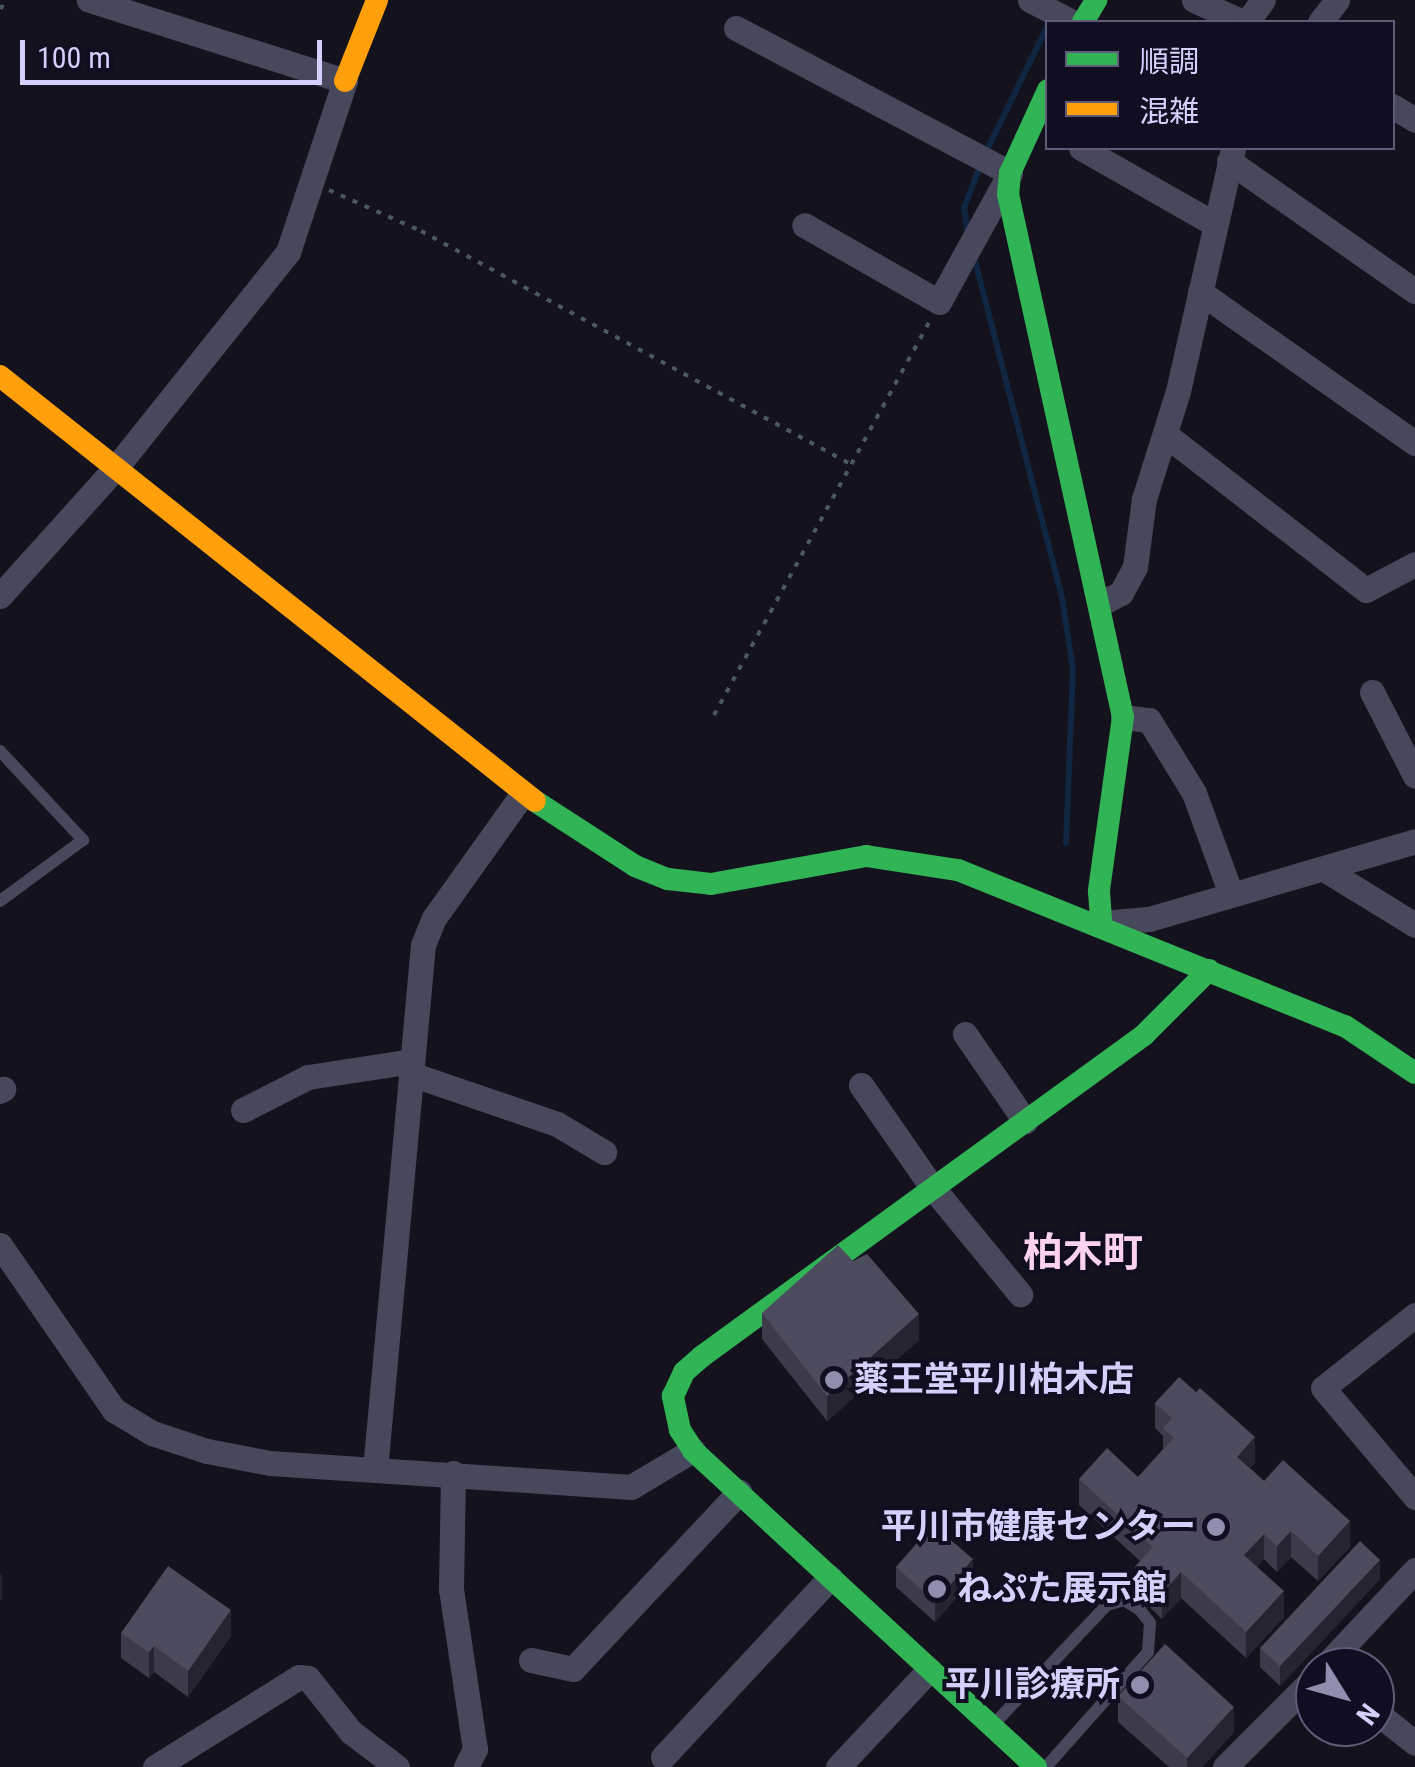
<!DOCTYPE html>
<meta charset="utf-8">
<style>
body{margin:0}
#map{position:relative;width:1415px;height:1767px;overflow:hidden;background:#14121c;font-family:"Roboto Condensed","Noto Sans JP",sans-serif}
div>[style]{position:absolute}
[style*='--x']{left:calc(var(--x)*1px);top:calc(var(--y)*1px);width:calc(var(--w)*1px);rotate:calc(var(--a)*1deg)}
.stream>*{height:6px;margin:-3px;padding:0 3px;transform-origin:3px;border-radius:3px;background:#112642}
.path>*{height:4px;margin-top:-2px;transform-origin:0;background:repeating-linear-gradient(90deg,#4a5863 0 5px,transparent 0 13px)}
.lane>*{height:12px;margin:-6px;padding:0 6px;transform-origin:6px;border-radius:6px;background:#48485c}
.street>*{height:25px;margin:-12.5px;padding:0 12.5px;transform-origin:12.5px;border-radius:12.5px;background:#48485c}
.fast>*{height:22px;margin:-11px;padding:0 11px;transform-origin:11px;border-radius:11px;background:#30b455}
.slow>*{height:22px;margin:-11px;padding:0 11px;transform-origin:11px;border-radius:11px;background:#ff9f0a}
.wall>*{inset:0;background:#3d3b4b}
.shaded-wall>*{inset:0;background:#262430}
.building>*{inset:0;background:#4d4b5e}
.dots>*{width:28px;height:28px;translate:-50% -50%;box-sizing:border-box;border:5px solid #100e20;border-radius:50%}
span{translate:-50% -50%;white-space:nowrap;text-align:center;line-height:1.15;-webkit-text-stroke:8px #100e20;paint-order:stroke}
.poi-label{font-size:35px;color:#d3d0fc;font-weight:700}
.left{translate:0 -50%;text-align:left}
.right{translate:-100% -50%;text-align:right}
.quarter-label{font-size:40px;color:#fcd2ef;font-weight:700}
.legend{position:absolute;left:1045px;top:20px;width:350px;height:130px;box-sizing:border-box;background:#100e20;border:2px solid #5e5c78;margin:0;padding:12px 18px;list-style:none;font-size:30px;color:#d3d0fc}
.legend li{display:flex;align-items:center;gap:20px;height:50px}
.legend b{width:50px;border:2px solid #5e5c78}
.north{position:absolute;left:1295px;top:1647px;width:100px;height:100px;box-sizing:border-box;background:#100e20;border:2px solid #5e5c78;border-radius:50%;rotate:127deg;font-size:28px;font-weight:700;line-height:40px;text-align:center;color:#d3d0fc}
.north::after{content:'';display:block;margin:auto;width:35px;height:45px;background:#908eae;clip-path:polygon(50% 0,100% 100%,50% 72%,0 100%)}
.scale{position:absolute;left:20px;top:40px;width:302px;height:45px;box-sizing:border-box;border:5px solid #d3d0fc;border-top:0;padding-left:12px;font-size:30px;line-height:35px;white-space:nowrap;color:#d3d0fc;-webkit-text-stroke:8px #100e20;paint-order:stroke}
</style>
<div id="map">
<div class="stream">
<div style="--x:985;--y:154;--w:144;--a:-64"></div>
<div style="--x:968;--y:235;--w:27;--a:-98"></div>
<div style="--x:964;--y:208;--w:45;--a:-69.1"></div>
<div style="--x:974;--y:257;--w:352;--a:75.5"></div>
<div style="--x:1062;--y:598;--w:72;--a:81.2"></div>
<div style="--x:1073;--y:669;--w:174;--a:92.3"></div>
</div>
<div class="path">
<div style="--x:0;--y:9;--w:11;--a:-52"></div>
<div style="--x:329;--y:190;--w:101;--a:24"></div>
<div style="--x:421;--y:231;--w:489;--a:28.5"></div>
<div style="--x:714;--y:715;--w:450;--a:-61.3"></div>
</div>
<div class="lane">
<div style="--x:0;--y:751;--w:122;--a:47"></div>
<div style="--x:83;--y:840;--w:103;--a:143.7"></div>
<div style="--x:993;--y:1725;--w:166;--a:-46.5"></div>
<div style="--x:1107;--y:1605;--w:18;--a:-16"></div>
<div style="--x:1124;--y:1600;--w:19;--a:32"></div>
<div style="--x:1140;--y:1610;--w:16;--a:52"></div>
<div style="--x:1150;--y:1623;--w:29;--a:94"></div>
<div style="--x:1148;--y:1652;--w:154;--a:131.6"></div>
</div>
<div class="street">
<div style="--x:1030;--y:0;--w:47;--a:27.6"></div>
<div style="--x:1194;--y:0;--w:54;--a:24.2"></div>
<div style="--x:1247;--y:22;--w:27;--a:-54"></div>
<div style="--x:1320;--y:22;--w:28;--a:-52"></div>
<div style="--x:736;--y:28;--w:310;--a:27.9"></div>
<div style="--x:1010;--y:173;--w:147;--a:118.8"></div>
<div style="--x:939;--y:302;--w:155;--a:-150.3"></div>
<div style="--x:1392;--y:106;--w:27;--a:31"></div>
<div style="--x:1081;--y:148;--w:154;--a:29.6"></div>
<div style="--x:1229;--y:161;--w:227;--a:35"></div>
<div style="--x:1200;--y:292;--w:263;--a:35.1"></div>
<div style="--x:1166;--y:435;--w:253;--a:37.8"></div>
<div style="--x:1366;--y:590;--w:55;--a:-28"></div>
<div style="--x:0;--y:596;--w:176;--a:-48"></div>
<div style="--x:118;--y:465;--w:273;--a:-51.4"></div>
<div style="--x:288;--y:252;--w:180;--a:-71.6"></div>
<div style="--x:345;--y:81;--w:269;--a:-162.4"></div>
<div style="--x:1100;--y:604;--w:24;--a:-28"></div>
<div style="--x:1121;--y:593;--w:30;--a:-62"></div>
<div style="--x:1135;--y:567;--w:69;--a:-82.5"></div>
<div style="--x:1144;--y:499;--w:113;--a:-72.5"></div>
<div style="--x:1178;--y:391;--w:249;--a:-77.2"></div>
<div style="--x:1372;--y:692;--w:94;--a:62.9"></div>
<div style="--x:1123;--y:717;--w:26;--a:7"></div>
<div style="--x:1149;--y:720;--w:86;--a:58.3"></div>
<div style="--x:1194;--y:793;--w:108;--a:69.9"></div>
<div style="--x:1329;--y:872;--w:101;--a:31.6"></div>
<div style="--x:1101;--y:923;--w:48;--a:-4.8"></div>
<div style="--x:1149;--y:919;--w:277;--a:-16.3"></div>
<div style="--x:965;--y:1034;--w:106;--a:55.4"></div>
<div style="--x:411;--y:1074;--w:154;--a:18.9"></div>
<div style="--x:557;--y:1124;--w:55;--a:30.8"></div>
<div style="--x:861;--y:1085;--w:124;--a:55.2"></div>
<div style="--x:932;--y:1187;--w:139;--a:50.6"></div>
<div style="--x:0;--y:1091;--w:4;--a:-34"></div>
<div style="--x:243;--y:1110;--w:73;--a:-26.9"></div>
<div style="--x:308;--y:1077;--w:105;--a:-8.7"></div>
<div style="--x:0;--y:1245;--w:201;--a:55.4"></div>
<div style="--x:114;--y:1410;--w:44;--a:31.2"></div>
<div style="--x:152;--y:1433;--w:58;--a:18.1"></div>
<div style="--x:207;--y:1451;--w:64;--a:10.8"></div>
<div style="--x:270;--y:1463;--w:362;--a:3.8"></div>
<div style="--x:631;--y:1487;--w:72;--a:-30.8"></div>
<div style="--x:1415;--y:1315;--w:117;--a:141.6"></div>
<div style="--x:1323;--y:1388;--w:143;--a:49.8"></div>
<div style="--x:375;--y:1470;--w:527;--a:-84.78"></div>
<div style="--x:423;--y:945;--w:29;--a:-68"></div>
<div style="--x:434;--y:918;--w:153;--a:-54.5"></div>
<div style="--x:453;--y:1473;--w:116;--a:91"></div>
<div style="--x:451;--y:1589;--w:162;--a:81.5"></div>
<div style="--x:475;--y:1749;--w:20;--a:117"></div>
<div style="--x:531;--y:1660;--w:43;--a:12.1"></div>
<div style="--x:573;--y:1669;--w:243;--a:-46.8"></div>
<div style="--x:1324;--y:1667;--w:133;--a:-46.8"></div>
<div style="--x:1381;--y:1716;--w:43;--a:38.5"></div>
<div style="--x:663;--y:1757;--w:245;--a:-47"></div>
<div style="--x:155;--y:1767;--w:170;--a:-32"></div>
<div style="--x:299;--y:1677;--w:9;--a:6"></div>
<div style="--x:308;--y:1678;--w:69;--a:51.5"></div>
<div style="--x:351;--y:1732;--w:58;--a:37.3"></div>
<div style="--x:838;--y:1767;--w:133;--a:-46.8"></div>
<div style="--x:1225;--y:1767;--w:127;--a:-45"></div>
</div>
<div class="fast">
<div style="--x:1083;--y:22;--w:26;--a:-59"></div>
<div style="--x:1048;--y:90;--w:91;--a:114.6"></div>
<div style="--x:1010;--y:173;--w:21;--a:95"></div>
<div style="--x:1008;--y:194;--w:535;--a:77.6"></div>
<div style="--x:1123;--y:717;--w:176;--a:97.9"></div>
<div style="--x:1099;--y:891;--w:32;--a:86"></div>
<div style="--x:535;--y:801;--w:119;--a:33"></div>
<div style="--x:635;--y:866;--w:35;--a:22"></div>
<div style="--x:668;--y:879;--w:43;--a:6.6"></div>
<div style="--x:711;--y:884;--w:158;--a:-10.2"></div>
<div style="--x:866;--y:856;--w:93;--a:8.7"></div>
<div style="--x:958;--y:870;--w:417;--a:22"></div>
<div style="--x:1345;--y:1026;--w:84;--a:33.9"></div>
<div style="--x:1036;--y:1767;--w:467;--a:-137.3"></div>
<div style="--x:693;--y:1450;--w:24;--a:-123"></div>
<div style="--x:680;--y:1430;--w:35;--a:-102"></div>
<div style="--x:673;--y:1396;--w:26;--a:-65"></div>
<div style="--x:684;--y:1372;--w:23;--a:-41"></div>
<div style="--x:701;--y:1357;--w:548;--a:-36.01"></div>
<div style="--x:1144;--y:1035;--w:92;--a:-45"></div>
</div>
<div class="slow">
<div style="--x:345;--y:81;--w:87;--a:-68.4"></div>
<div style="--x:0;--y:376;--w:683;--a:38.46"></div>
</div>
<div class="wall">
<div style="clip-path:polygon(762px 1313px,919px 1340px,827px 1421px,762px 1339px)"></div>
<div style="clip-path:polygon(1155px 1403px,1255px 1463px,1250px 1468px,1264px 1481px,1350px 1547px,1318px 1581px,1291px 1557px,1277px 1572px,1264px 1559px,1257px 1567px,1284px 1617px,1246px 1658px,1181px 1598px,1162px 1619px,1135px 1593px,1135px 1567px,1140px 1561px,1079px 1505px,1079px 1479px,1138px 1477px,1163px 1449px,1163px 1436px,1155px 1428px)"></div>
<div style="clip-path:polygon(896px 1567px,973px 1579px,935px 1622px,896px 1587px)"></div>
<div style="clip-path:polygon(1380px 1579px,1280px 1686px,1260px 1667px,1260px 1648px)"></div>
<div style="clip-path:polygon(121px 1633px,231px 1636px,188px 1697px,154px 1672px,149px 1678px,121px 1658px)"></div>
<div style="clip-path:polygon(1118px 1696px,1234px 1732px,1202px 1767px,1169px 1767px,1118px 1722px)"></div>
</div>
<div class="shaded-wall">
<div style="clip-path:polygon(919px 1314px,919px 1340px,827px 1421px,827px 1396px)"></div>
<div style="clip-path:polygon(1255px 1437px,1255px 1463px,1237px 1483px,1237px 1457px)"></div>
<div style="clip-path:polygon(1350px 1521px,1350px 1547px,1318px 1581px,1318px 1556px)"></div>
<div style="clip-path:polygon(1291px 1531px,1291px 1557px,1277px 1572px,1277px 1546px)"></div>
<div style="clip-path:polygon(1264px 1534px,1264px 1559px,1244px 1581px,1244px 1555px)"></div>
<div style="clip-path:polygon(973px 1559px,973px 1579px,935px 1622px,935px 1602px)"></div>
<div style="clip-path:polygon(1380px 1560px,1380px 1579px,1280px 1686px,1280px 1666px)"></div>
<div style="clip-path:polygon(2px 1572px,2px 1598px,0 1601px,0 1575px)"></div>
<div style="clip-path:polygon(1181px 1572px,1181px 1598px,1162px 1619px,1162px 1593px)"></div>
<div style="clip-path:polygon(1284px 1591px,1284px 1617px,1246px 1658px,1246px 1632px)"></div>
<div style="clip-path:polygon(231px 1610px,231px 1636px,188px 1697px,188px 1671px)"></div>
<div style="clip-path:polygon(154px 1646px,154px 1672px,149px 1678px,149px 1652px)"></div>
<div style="clip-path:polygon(1234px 1707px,1234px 1732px,1202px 1767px,1187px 1767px,1187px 1758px)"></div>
</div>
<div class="building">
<div style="clip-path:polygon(838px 1245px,853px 1261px,867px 1254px,919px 1314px,827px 1396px,762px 1313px)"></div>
<div style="clip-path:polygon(1179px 1377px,1196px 1392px,1200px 1388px,1255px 1437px,1237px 1457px,1264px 1481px,1283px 1460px,1350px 1521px,1318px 1556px,1291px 1531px,1277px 1546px,1264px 1534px,1244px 1555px,1284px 1591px,1246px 1632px,1181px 1572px,1162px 1593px,1135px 1567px,1153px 1547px,1079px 1479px,1107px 1448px,1138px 1477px,1174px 1438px,1163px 1428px,1172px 1418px,1155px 1403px)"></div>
<div style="clip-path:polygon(933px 1525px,973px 1559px,935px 1602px,896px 1567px)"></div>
<div style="clip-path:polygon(1360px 1541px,1380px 1560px,1280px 1666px,1260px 1648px)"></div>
<div style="clip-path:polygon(168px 1566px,231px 1610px,188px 1671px,154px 1646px,149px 1652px,121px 1633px)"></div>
<div style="clip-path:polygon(1165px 1644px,1234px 1707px,1187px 1758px,1118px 1696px)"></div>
</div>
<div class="dots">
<div style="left:834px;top:1380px;background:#908eae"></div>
<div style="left:1216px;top:1527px;background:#908eae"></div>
<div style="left:937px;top:1589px;background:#908eae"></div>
<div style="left:1140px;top:1685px;background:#908eae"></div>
</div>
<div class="poi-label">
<span class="left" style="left:854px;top:1380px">薬王堂平川柏木店</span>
<span class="right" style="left:1196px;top:1527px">平川市健康センター</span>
<span class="left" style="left:957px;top:1589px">ねぷた展示館</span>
<span class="right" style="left:1120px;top:1685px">平川診療所</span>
</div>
<div class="quarter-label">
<span style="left:1083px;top:1253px">柏木町</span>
</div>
<ul class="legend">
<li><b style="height:12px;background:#30b455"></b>順調</li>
<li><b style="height:12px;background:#ff9f0a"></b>混雑</li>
</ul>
<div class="north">N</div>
<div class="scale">100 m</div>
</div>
